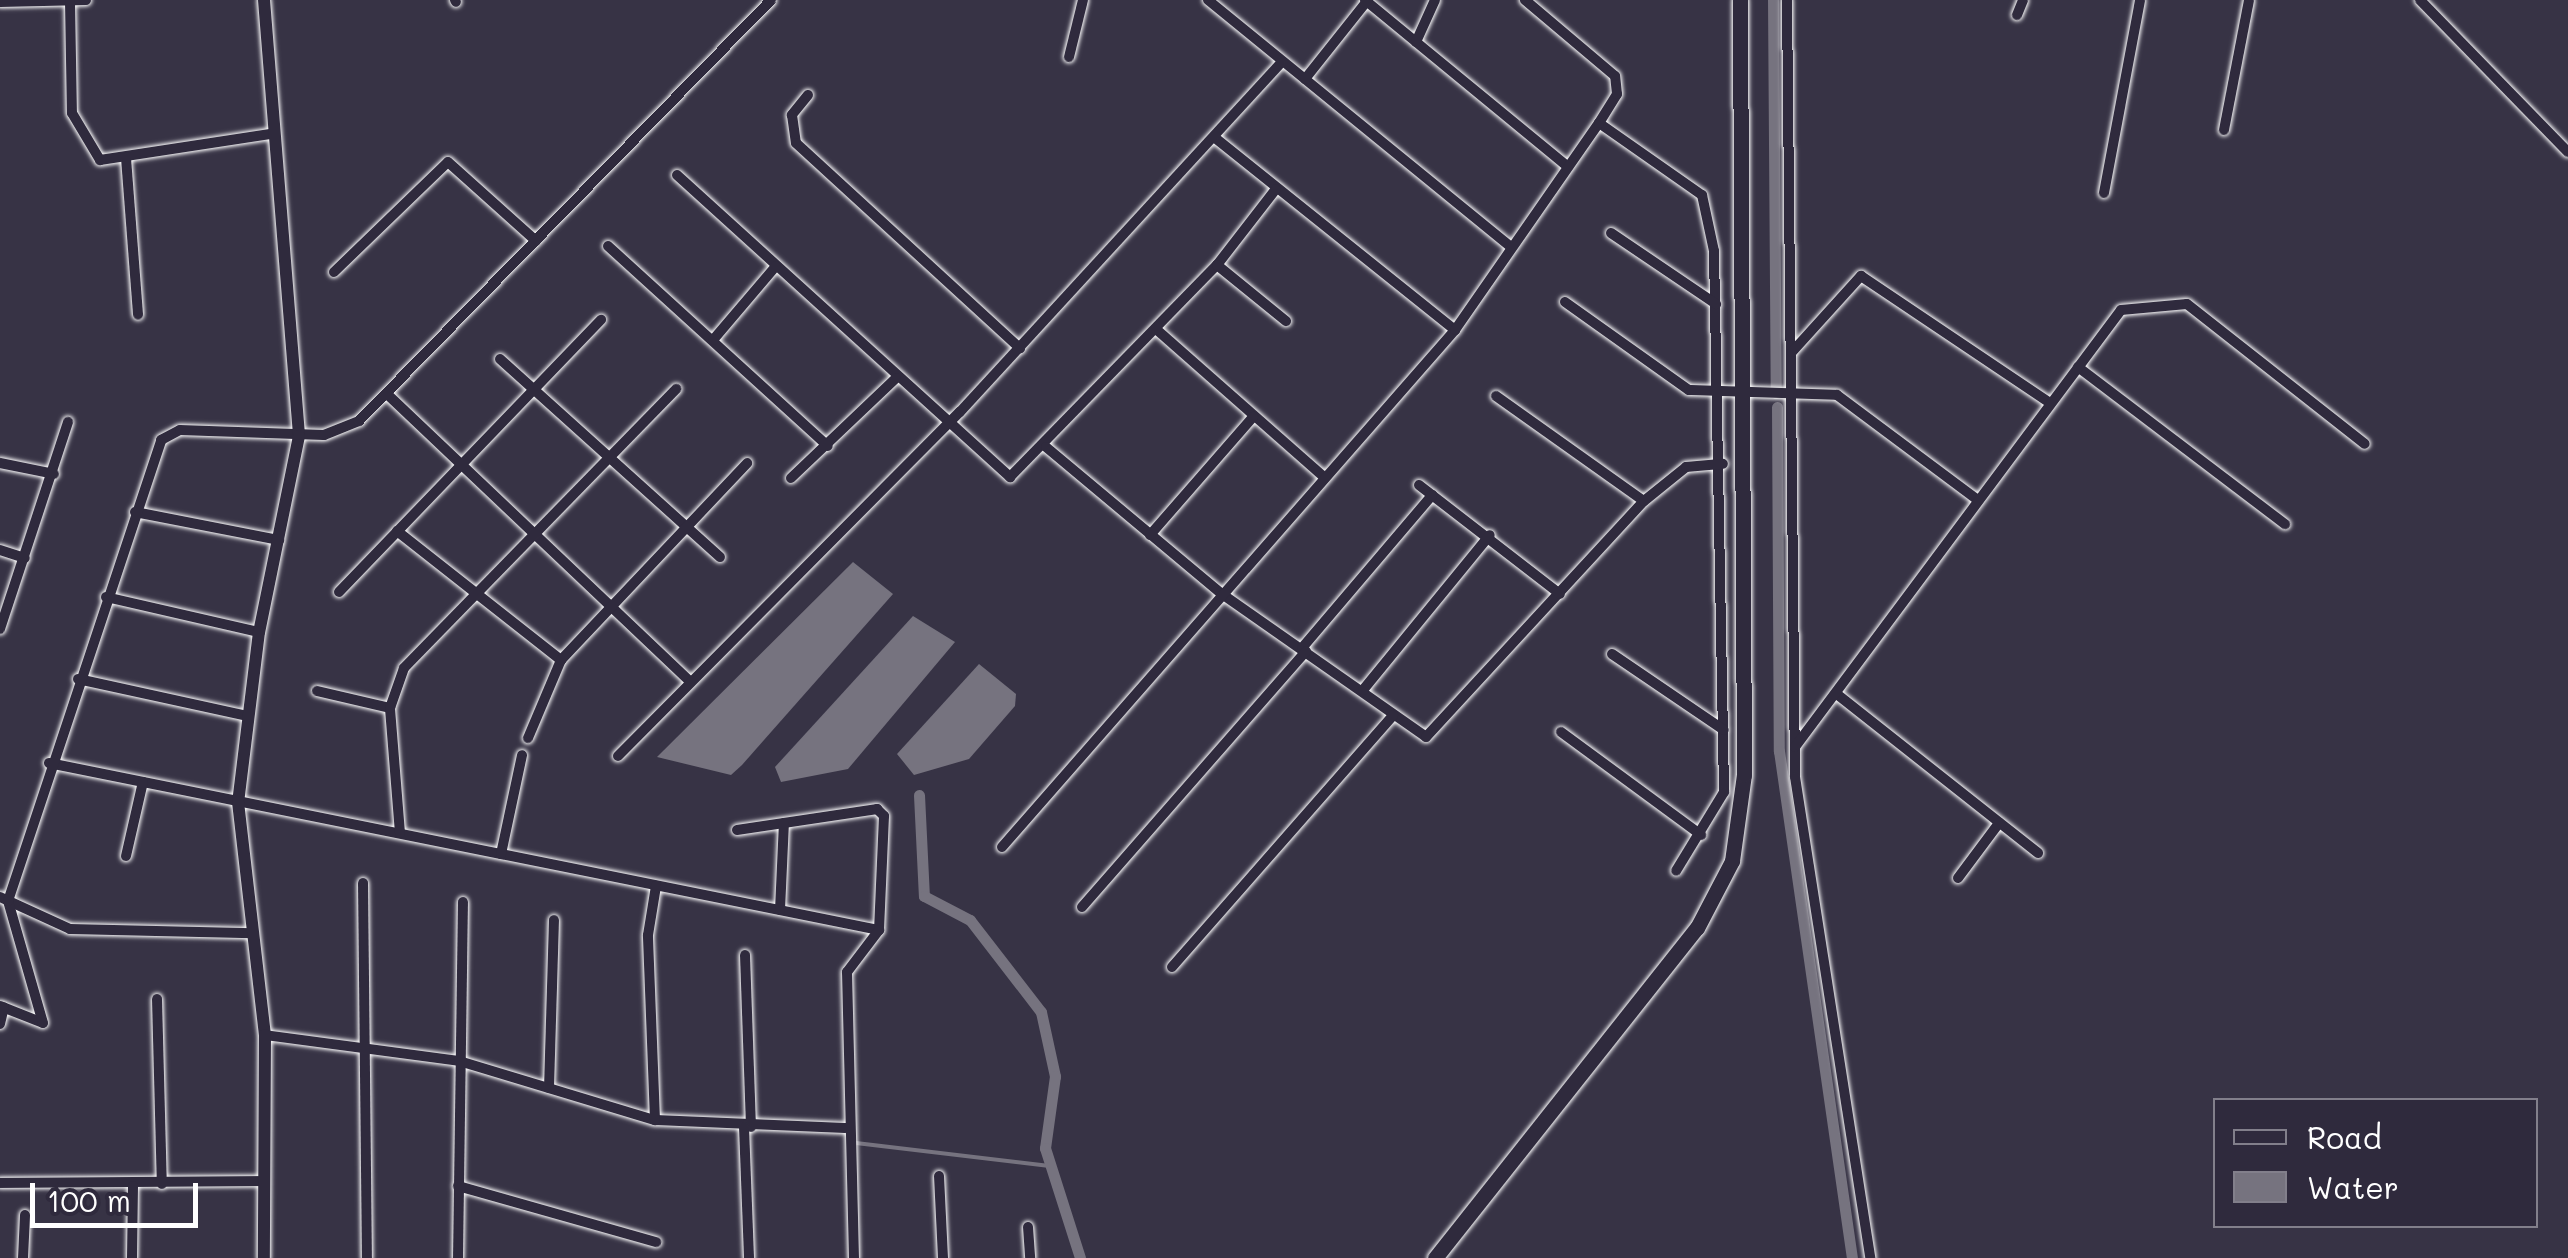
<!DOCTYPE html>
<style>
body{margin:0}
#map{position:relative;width:2568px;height:1258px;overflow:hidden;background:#373345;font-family:Mali,sans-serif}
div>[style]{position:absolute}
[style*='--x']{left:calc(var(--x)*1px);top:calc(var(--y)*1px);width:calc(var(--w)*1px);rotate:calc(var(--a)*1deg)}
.water>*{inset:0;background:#76737f}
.stream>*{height:4px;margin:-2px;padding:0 2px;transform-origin:2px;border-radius:2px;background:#76737f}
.canal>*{height:11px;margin:-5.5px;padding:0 5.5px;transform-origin:5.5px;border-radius:5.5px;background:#76737f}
.roads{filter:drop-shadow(0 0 2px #fff) drop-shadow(0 0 2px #fff)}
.minor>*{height:10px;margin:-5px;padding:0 5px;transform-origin:5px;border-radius:5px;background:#2f2a3d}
.tertiary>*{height:12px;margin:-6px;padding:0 6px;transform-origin:6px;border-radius:6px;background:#2f2a3d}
.secondary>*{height:15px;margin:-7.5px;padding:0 7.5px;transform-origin:7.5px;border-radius:7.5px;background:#2f2a3d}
span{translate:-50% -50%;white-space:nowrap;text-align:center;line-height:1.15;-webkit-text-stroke:8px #2f2a3d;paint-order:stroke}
.legend{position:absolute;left:2213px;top:1098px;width:325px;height:130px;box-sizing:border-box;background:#2f2a3d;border:2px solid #827f8b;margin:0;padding:12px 18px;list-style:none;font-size:30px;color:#fff}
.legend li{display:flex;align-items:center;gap:20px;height:50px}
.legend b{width:50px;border:2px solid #827f8b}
.scale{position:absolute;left:30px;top:1183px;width:168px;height:45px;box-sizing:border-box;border:5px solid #fff;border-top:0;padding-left:12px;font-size:30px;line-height:35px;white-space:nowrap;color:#fff;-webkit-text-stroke:8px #2f2a3d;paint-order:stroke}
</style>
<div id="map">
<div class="water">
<div style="clip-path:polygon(853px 562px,893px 594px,742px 765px,731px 775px,657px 757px)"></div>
<div style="clip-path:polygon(913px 616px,955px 642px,848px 769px,781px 782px,775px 767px)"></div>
<div style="clip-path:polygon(979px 664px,1016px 694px,1015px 706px,969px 759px,914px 775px,897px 754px)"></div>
</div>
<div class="stream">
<div style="--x:856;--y:1143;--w:195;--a:6.8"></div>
</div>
<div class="canal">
<div style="--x:1773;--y:0;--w:393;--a:89.6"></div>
<div style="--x:1777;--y:407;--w:344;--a:89.7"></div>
<div style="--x:1779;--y:751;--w:512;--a:81.81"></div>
<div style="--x:919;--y:795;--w:101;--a:87.2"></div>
<div style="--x:924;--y:896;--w:52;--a:27.6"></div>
<div style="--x:970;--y:920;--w:116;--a:52.3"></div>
<div style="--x:1041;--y:1012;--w:66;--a:77.7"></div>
<div style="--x:1055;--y:1076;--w:73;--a:97.9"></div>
<div style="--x:1045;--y:1148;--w:115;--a:72.3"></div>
</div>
<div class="roads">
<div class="minor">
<div style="--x:455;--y:0;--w:2;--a:63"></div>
<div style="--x:1208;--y:0;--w:390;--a:39.2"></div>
<div style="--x:1365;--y:0;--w:260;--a:39.4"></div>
<div style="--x:1787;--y:0;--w:777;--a:89.41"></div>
<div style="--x:1795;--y:777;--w:487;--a:81.1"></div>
<div style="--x:2420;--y:0;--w:212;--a:45.8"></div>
<div style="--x:0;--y:2;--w:86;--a:-1.3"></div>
<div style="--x:70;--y:2;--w:111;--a:89"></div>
<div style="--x:72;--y:113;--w:55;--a:59.2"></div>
<div style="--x:100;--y:160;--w:172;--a:-8.7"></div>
<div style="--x:2017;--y:15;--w:16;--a:-68"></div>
<div style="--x:1416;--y:42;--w:46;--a:-65.7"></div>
<div style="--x:1069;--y:57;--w:59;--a:-76.2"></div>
<div style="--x:1305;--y:79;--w:100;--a:-51.5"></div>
<div style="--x:808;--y:95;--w:26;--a:129"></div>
<div style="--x:792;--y:115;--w:28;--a:82"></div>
<div style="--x:796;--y:143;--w:304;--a:42.5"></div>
<div style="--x:1599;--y:123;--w:126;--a:35"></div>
<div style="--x:1702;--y:195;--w:57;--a:77.9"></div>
<div style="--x:1714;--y:251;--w:541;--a:88.94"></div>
<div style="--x:1724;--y:792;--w:92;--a:121.3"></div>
<div style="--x:2224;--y:130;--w:132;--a:-79.1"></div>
<div style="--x:1214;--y:137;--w:309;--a:38.7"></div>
<div style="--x:126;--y:158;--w:157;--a:85.6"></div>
<div style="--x:677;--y:175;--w:450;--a:42.2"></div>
<div style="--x:1010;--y:477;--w:296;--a:-45.7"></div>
<div style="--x:1217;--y:265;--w:96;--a:-52.2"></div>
<div style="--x:2104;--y:193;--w:196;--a:-79.4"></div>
<div style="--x:1611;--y:233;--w:127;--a:34.1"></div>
<div style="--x:608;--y:246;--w:297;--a:42.3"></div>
<div style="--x:1217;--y:265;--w:89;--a:39.1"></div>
<div style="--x:334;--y:272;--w:158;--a:-44"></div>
<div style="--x:448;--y:162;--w:118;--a:41.9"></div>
<div style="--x:1565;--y:302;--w:152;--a:35.4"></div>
<div style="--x:1689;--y:390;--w:148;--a:1.9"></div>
<div style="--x:1837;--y:395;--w:176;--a:36.7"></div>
<div style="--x:1156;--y:329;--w:225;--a:41.4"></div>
<div style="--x:713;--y:340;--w:97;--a:-49.6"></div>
<div style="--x:1792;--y:352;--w:103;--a:-47.8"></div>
<div style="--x:1861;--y:276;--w:228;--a:33.9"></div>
<div style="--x:500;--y:359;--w:296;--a:42"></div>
<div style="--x:2078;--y:367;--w:260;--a:37.2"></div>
<div style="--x:387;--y:394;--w:414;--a:43.5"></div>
<div style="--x:1496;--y:396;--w:181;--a:35.4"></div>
<div style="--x:1046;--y:447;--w:229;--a:39.9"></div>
<div style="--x:1222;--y:594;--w:249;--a:35"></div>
<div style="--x:1426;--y:737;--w:321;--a:-47.3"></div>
<div style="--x:1644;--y:501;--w:54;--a:-39"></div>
<div style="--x:1686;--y:467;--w:37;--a:-5"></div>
<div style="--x:0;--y:463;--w:55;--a:11.5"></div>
<div style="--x:791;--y:478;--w:145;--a:-43.6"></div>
<div style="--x:1419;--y:485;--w:178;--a:37.7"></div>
<div style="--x:135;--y:512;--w:147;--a:11"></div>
<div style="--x:397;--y:531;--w:209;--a:38.2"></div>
<div style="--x:1150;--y:535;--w:157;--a:-48.9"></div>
<div style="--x:0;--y:550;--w:26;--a:18"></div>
<div style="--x:339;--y:592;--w:378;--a:-46.1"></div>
<div style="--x:106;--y:597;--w:157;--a:12.9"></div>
<div style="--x:0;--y:629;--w:218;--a:-71.8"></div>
<div style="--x:1302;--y:648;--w:201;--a:-49.6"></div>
<div style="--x:1612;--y:654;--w:135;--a:34.2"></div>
<div style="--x:78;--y:679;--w:174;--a:12.3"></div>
<div style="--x:1363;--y:690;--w:200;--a:-50.7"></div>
<div style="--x:317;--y:691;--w:75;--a:13.1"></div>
<div style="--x:1838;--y:695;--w:255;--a:38.3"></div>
<div style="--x:1561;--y:732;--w:174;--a:36.3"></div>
<div style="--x:528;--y:738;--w:85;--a:-67.1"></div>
<div style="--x:561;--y:660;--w:271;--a:-46.6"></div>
<div style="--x:1795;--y:747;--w:545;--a:-53.28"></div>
<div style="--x:2121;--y:310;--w:66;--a:-5.2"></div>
<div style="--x:2187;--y:304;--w:226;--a:38.2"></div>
<div style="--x:618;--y:756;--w:485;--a:-45.2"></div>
<div style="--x:960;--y:412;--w:474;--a:-47.4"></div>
<div style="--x:49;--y:763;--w:847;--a:11.38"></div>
<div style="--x:737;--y:830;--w:142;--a:-8.5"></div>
<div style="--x:877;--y:809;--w:10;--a:45"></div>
<div style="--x:884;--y:816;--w:114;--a:92.5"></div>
<div style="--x:879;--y:930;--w:53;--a:127.3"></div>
<div style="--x:847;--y:972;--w:286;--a:88.6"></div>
<div style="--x:400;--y:833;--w:125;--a:-94.6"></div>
<div style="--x:390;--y:708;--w:42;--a:-70.7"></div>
<div style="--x:404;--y:668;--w:390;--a:-45.7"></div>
<div style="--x:1002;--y:847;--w:687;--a:-48.77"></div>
<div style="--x:1455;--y:330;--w:252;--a:-55.2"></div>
<div style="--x:1599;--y:123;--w:34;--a:-58"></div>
<div style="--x:1617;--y:94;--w:18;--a:-96"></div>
<div style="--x:1615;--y:76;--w:118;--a:-139.8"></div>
<div style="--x:501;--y:854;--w:101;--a:-78"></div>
<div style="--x:126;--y:856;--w:76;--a:-77.1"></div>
<div style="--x:1958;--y:878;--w:69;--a:-53.3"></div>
<div style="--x:363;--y:883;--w:375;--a:89.4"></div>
<div style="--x:0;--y:897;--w:77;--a:24.6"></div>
<div style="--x:70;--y:929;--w:183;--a:1.3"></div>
<div style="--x:1082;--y:907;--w:340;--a:-48.8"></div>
<div style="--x:780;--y:910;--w:87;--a:-87.4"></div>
<div style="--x:745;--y:955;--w:172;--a:88"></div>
<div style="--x:1172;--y:967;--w:335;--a:-48.7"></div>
<div style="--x:157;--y:999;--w:185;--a:88.5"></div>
<div style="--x:0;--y:1006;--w:46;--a:21.6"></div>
<div style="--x:43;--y:1023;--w:127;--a:-106"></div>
<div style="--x:8;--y:901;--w:486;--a:-71.6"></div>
<div style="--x:161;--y:440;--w:21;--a:-28"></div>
<div style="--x:180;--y:430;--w:144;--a:2"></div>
<div style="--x:324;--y:435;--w:38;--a:-22"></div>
<div style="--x:359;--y:421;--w:589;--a:-45.62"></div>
<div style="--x:0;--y:1024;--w:17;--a:-77"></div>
<div style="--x:265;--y:1035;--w:196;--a:7.6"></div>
<div style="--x:459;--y:1061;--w:205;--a:16.8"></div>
<div style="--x:655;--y:1120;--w:191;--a:2.4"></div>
<div style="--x:549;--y:1088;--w:168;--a:-88.3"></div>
<div style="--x:655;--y:1120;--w:185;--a:-92.2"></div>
<div style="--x:648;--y:935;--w:50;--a:-80.7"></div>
<div style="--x:744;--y:1127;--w:131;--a:87.8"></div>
<div style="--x:939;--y:1176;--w:82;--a:87.2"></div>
<div style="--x:0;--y:1183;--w:265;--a:-0.4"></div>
<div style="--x:458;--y:1186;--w:206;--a:15.8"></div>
<div style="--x:1028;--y:1227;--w:31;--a:86"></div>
<div style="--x:23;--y:1258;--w:43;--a:-87.3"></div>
<div style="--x:132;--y:1258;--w:72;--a:-89.2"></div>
<div style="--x:458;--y:1258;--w:356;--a:-89.2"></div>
</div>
<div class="tertiary">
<div style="--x:264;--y:0;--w:437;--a:85.4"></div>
<div style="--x:299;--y:436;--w:200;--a:101.5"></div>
<div style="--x:259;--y:632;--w:171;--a:97"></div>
<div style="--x:238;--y:802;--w:235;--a:83.4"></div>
<div style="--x:265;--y:1035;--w:223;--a:90.3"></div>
</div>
<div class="secondary">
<div style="--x:1435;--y:1258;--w:421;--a:-51.6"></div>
<div style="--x:1697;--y:928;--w:76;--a:-62.4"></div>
<div style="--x:1732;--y:861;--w:87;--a:-82.1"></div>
<div style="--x:1744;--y:775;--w:775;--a:-90.3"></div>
</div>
</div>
<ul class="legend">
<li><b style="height:12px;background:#2f2a3d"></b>Road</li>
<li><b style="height:28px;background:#76737f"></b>Water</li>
</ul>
<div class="scale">100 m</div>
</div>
